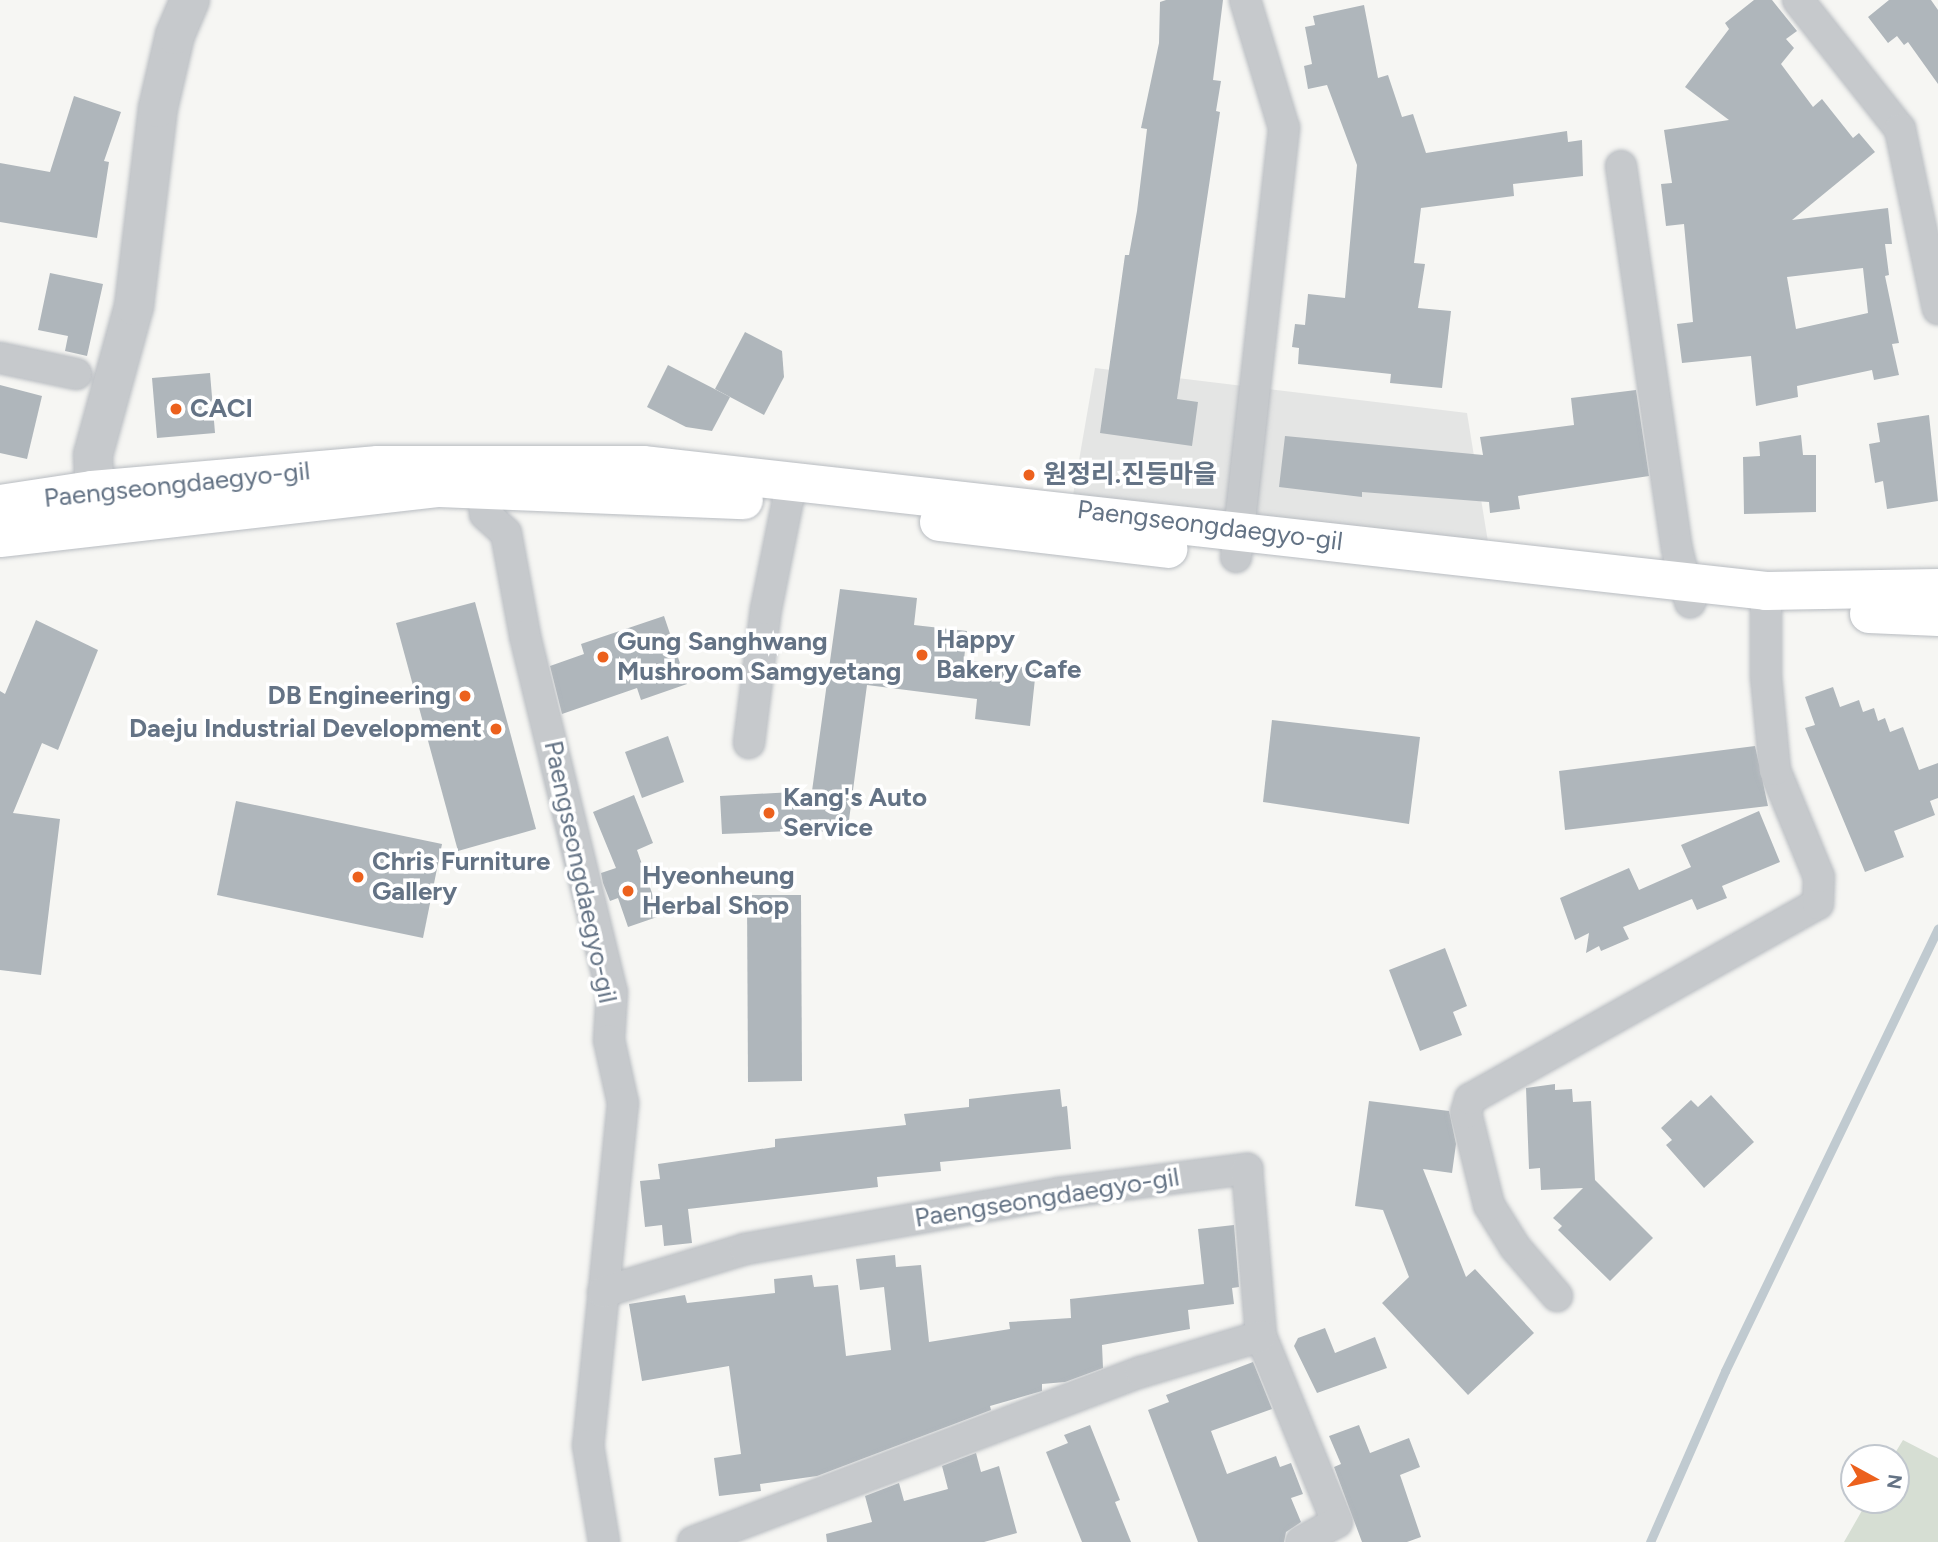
<!DOCTYPE html>
<meta charset="utf-8">
<style>
body{margin:0}
#map{position:relative;width:1938px;height:1542px;overflow:hidden;background:#f6f6f3;font-family:Figtree,"Noto Sans KR",sans-serif}
div>[style]{position:absolute}
[style*='--x']{left:calc(var(--x)*1px);top:calc(var(--y)*1px);width:calc(var(--w)*1px);rotate:calc(var(--a)*1deg)}
.built>*{inset:0;background:#e4e5e4}
.green>*{inset:0;background:#d6ded3}
.stream>*{height:9px;margin:-4.5px;padding:0 4.5px;transform-origin:4.5px;border-radius:4.5px;background:#c0cad0}
.building>*{inset:0;background:#afb6bb}
.roads{filter:drop-shadow(0 0 2px #b8bcc1) drop-shadow(0 0 2px #b8bcc1)}
.minor>*{height:30px;margin:-15px;padding:0 15px;transform-origin:15px;border-radius:15px;background:#c6c9cc}
.tertiary>*{height:38px;margin:-19px;padding:0 19px;transform-origin:19px;border-radius:19px;background:#c6c9cc}
.secondary>*{height:38px;margin:-19px;padding:0 19px;transform-origin:19px;border-radius:19px;background:#fff}
.dots>*{width:19px;height:19px;translate:-50% -50%;box-sizing:border-box;border:4px solid #fff;border-radius:50%}
span{translate:-50% -50%;white-space:nowrap;text-align:center;line-height:1.15;-webkit-text-stroke:7px #fff;paint-order:stroke}
.poi-label{font-size:26px;color:#647385;font-weight:700}
.left{translate:0 -50%;text-align:left}
.right{translate:-100% -50%;text-align:right}
.street-label{font-size:26px;color:#647385}
.north{position:absolute;left:1840px;top:1444px;width:70px;height:70px;box-sizing:border-box;background:#fff;border:2px solid #c1c7ce;border-radius:50%;rotate:98deg;font-size:19px;font-weight:700;line-height:28px;text-align:center;color:#647385}
.north::after{content:'';display:block;margin:auto;width:24px;height:32px;background:#ec611d;clip-path:polygon(50% 0,100% 100%,50% 72%,0 100%)}
</style>
<div id="map">
<div class="built">
<div style="clip-path:polygon(1095px 368px,1467px 413px,1488px 542px,1073px 495px)"></div>
</div>
<div class="green">
<div style="clip-path:polygon(1903px 1440px,1938px 1458px,1938px 1542px,1844px 1542px,1868px 1500px,1896px 1500px,1896px 1458px,1892px 1458px)"></div>
</div>
<div class="stream">
<div style="--x:1650;--y:1542;--w:187;--a:-66.3"></div>
<div style="--x:1725;--y:1371;--w:491;--a:-64.3"></div>
</div>
<div class="building">
<div style="clip-path:polygon(1166px 0,1223px 0,1213px 80px,1221px 81px,1216px 111px,1220px 112px,1177px 399px,1198px 402px,1192px 446px,1100px 433px,1125px 255px,1129px 255px,1137px 211px,1147px 129px,1141px 128px,1159px 43px,1160px 2px)"></div>
<div style="clip-path:polygon(evenodd,1754px 0,1772px 0,1797px 31px,1786px 39px,1794px 48px,1781px 64px,1813px 107px,1822px 99px,1853px 138px,1859px 133px,1875px 152px,1792px 220px,1888px 208px,1892px 244px,1885px 244px,1889px 275px,1885px 276px,1899px 343px,1892px 344px,1899px 375px,1874px 380px,1872px 370px,1797px 386px,1798px 397px,1756px 406px,1751px 356px,1682px 363px,1677px 324px,1693px 322px,1684px 224px,1666px 226px,1661px 184px,1672px 183px,1664px 130px,1729px 120px,1685px 87px,1729px 29px,1725px 23px,1754px 0,1863px 268px,1868px 313px,1796px 329px,1787px 277px,1863px 268px)"></div>
<div style="clip-path:polygon(1889px 0,1931px 0,1938px 10px,1938px 84px,1908px 42px,1904px 45px,1897px 36px,1888px 43px,1868px 17px)"></div>
<div style="clip-path:polygon(1364px 5px,1378px 78px,1388px 75px,1402px 117px,1413px 114px,1426px 153px,1567px 131px,1568px 142px,1582px 140px,1583px 176px,1513px 184px,1514px 196px,1421px 208px,1414px 263px,1425px 264px,1418px 308px,1451px 311px,1442px 388px,1390px 383px,1391px 374px,1298px 364px,1299px 348px,1292px 347px,1295px 324px,1305px 325px,1308px 294px,1345px 298px,1357px 165px,1327px 85px,1308px 89px,1304px 66px,1312px 64px,1305px 27px,1315px 25px,1313px 16px)"></div>
<div style="clip-path:polygon(74px 96px,121px 112px,104px 161px,109px 162px,97px 238px,0 222px,0 163px,50px 172px)"></div>
<div style="clip-path:polygon(50px 273px,103px 284px,87px 356px,65px 351px,68px 336px,38px 330px)"></div>
<div style="clip-path:polygon(745px 332px,782px 351px,784px 377px,764px 415px,715px 389px)"></div>
<div style="clip-path:polygon(668px 365px,730px 397px,712px 431px,686px 427px,647px 407px)"></div>
<div style="clip-path:polygon(210px 373px,215px 433px,157px 438px,152px 378px)"></div>
<div style="clip-path:polygon(0 385px,42px 396px,27px 459px,0 453px)"></div>
<div style="clip-path:polygon(1636px 390px,1649px 476px,1518px 496px,1520px 509px,1490px 513px,1489px 502px,1362px 492px,1362px 497px,1279px 487px,1285px 436px,1483px 455px,1480px 437px,1574px 425px,1571px 398px)"></div>
<div style="clip-path:polygon(1929px 415px,1938px 501px,1887px 509px,1883px 481px,1875px 483px,1869px 444px,1880px 442px,1877px 423px)"></div>
<div style="clip-path:polygon(1801px 435px,1803px 455px,1816px 455px,1816px 512px,1744px 514px,1743px 457px,1760px 456px,1759px 442px)"></div>
<div style="clip-path:polygon(840px 589px,917px 598px,914px 625px,967px 631px,964px 660px,1036px 669px,1030px 726px,975px 719px,977px 699px,867px 685px,847px 835px,812px 830px,722px 834px,720px 796px,812px 791px)"></div>
<div style="clip-path:polygon(475px 602px,536px 829px,458px 851px,396px 623px)"></div>
<div style="clip-path:polygon(664px 616px,687px 684px,641px 700px,637px 688px,562px 714px,550px 666px,584px 654px,581px 644px)"></div>
<div style="clip-path:polygon(36px 620px,98px 650px,58px 750px,42px 743px,13px 813px,60px 819px,41px 975px,0 970px,0 691px,5px 694px)"></div>
<div style="clip-path:polygon(1833px 687px,1840px 707px,1859px 700px,1863px 712px,1874px 708px,1878px 721px,1885px 718px,1890px 732px,1903px 727px,1919px 770px,1938px 763px,1938px 798px,1930px 801px,1935px 815px,1894px 831px,1904px 857px,1865px 872px,1805px 728px,1815px 725px,1805px 697px)"></div>
<div style="clip-path:polygon(1272px 720px,1420px 737px,1409px 824px,1263px 802px)"></div>
<div style="clip-path:polygon(668px 736px,684px 782px,642px 798px,625px 752px)"></div>
<div style="clip-path:polygon(1755px 746px,1768px 806px,1565px 830px,1559px 771px)"></div>
<div style="clip-path:polygon(634px 795px,653px 843px,637px 850px,660px 916px,628px 927px,618px 898px,610px 901px,603px 883px,601px 873px,616px 868px,593px 812px)"></div>
<div style="clip-path:polygon(236px 801px,442px 844px,423px 938px,217px 895px)"></div>
<div style="clip-path:polygon(1759px 811px,1780px 862px,1722px 886px,1727px 898px,1697px 910px,1692px 899px,1623px 927px,1629px 939px,1601px 951px,1599px 946px,1586px 953px,1589px 933px,1575px 940px,1560px 898px,1629px 868px,1639px 890px,1691px 867px,1681px 845px)"></div>
<div style="clip-path:polygon(747px 895px,801px 895px,802px 1081px,748px 1082px)"></div>
<div style="clip-path:polygon(1445px 948px,1467px 1006px,1453px 1012px,1462px 1035px,1420px 1051px,1389px 970px)"></div>
<div style="clip-path:polygon(1555px 1084px,1555px 1090px,1572px 1089px,1573px 1102px,1591px 1101px,1595px 1180px,1653px 1238px,1610px 1281px,1558px 1230px,1562px 1226px,1553px 1218px,1583px 1188px,1541px 1190px,1540px 1168px,1529px 1169px,1526px 1088px)"></div>
<div style="clip-path:polygon(1060px 1089px,1062px 1107px,1067px 1106px,1071px 1149px,940px 1162px,941px 1171px,877px 1177px,878px 1187px,688px 1209px,692px 1243px,664px 1246px,662px 1225px,645px 1227px,640px 1181px,660px 1179px,658px 1164px,775px 1147px,775px 1139px,906px 1125px,904px 1114px,969px 1107px,969px 1099px)"></div>
<div style="clip-path:polygon(1711px 1095px,1754px 1142px,1704px 1188px,1666px 1145px,1672px 1140px,1661px 1128px,1691px 1100px,1698px 1107px)"></div>
<div style="clip-path:polygon(1369px 1101px,1449px 1111px,1456px 1144px,1452px 1173px,1423px 1169px,1466px 1277px,1475px 1269px,1534px 1333px,1468px 1395px,1382px 1303px,1409px 1277px,1383px 1210px,1355px 1206px)"></div>
<div style="clip-path:polygon(1234px 1225px,1239px 1287px,1232px 1288px,1234px 1304px,1188px 1310px,1190px 1329px,1102px 1345px,1103px 1368px,1065px 1382px,1042px 1384px,1042px 1391px,990px 1406px,991px 1410px,817px 1476px,760px 1484px,761px 1491px,719px 1496px,714px 1458px,741px 1454px,729px 1366px,642px 1381px,629px 1304px,685px 1295px,687px 1303px,775px 1293px,774px 1279px,812px 1275px,814px 1287px,838px 1285px,846px 1356px,891px 1350px,884px 1287px,860px 1290px,856px 1259px,895px 1255px,896px 1267px,921px 1265px,929px 1342px,1010px 1329px,1009px 1322px,1071px 1318px,1070px 1299px,1204px 1284px,1198px 1229px)"></div>
<div style="clip-path:polygon(1325px 1328px,1335px 1353px,1375px 1337px,1387px 1368px,1317px 1393px,1294px 1346px,1298px 1338px)"></div>
<div style="clip-path:polygon(1253px 1362px,1272px 1409px,1211px 1431px,1227px 1474px,1276px 1456px,1280px 1467px,1291px 1463px,1303px 1494px,1291px 1498px,1301px 1522px,1286px 1532px,1284px 1542px,1198px 1542px,1148px 1410px,1169px 1402px,1166px 1395px)"></div>
<div style="clip-path:polygon(1090px 1425px,1120px 1500px,1115px 1502px,1131px 1542px,1082px 1542px,1046px 1452px,1068px 1443px,1064px 1435px)"></div>
<div style="clip-path:polygon(1359px 1425px,1370px 1453px,1409px 1438px,1420px 1467px,1400px 1475px,1421px 1537px,1407px 1542px,1362px 1542px,1334px 1467px,1341px 1464px,1329px 1436px)"></div>
<div style="clip-path:polygon(976px 1453px,981px 1472px,999px 1466px,1017px 1533px,984px 1542px,827px 1542px,826px 1534px,872px 1522px,865px 1496px,899px 1483px,904px 1501px,948px 1489px,942px 1466px)"></div>
</div>
<div class="roads">
<div class="minor">
<div style="--x:1798;--y:0;--w:164;--a:51.7"></div>
<div style="--x:1900;--y:129;--w:184;--a:78.1"></div>
<div style="--x:1621;--y:166;--w:387;--a:81.7"></div>
<div style="--x:1677;--y:549;--w:55;--a:76.2"></div>
<div style="--x:0;--y:358;--w:78;--a:11.9"></div>
<div style="--x:481;--y:470;--w:44;--a:84.8"></div>
<div style="--x:485;--y:514;--w:28;--a:42"></div>
<div style="--x:506;--y:533;--w:105;--a:79.5"></div>
<div style="--x:525;--y:636;--w:366;--a:76.3"></div>
<div style="--x:612;--y:992;--w:48;--a:93.6"></div>
<div style="--x:609;--y:1040;--w:65;--a:77.5"></div>
<div style="--x:623;--y:1103;--w:344;--a:95.8"></div>
<div style="--x:588;--y:1445;--w:98;--a:80.6"></div>
<div style="--x:1236;--y:557;--w:432;--a:-83.6"></div>
<div style="--x:1284;--y:128;--w:134;--a:-106.9"></div>
<div style="--x:749;--y:743;--w:135;--a:-82.8"></div>
<div style="--x:766;--y:609;--w:132;--a:-78.6"></div>
<div style="--x:603;--y:1292;--w:148;--a:-16.8"></div>
<div style="--x:745;--y:1249;--w:319;--a:-10.1"></div>
<div style="--x:1059;--y:1193;--w:190;--a:-7.3"></div>
<div style="--x:1247;--y:1169;--w:168;--a:85.2"></div>
<div style="--x:1261;--y:1336;--w:201;--a:67.8"></div>
<div style="--x:1337;--y:1522;--w:41;--a:150.9"></div>
<div style="--x:1557;--y:1296;--w:65;--a:-130.6"></div>
<div style="--x:1515;--y:1247;--w:49;--a:-121.8"></div>
<div style="--x:1489;--y:1205;--w:95;--a:-104"></div>
<div style="--x:1466;--y:1113;--w:15;--a:-74"></div>
<div style="--x:1470;--y:1099;--w:399;--a:-29.3"></div>
<div style="--x:1818;--y:904;--w:27;--a:-88"></div>
<div style="--x:1819;--y:877;--w:116;--a:-112.4"></div>
<div style="--x:1775;--y:770;--w:93;--a:-95.5"></div>
<div style="--x:1766;--y:677;--w:86;--a:-90"></div>
<div style="--x:693;--y:1542;--w:479;--a:-20.8"></div>
<div style="--x:1141;--y:1372;--w:125;--a:-16.7"></div>
</div>
<div class="tertiary">
<div style="--x:96;--y:521;--w:66;--a:-92.6"></div>
<div style="--x:93;--y:455;--w:155;--a:-74.6"></div>
<div style="--x:134;--y:306;--w:199;--a:-83.1"></div>
<div style="--x:158;--y:108;--w:75;--a:-76.9"></div>
<div style="--x:175;--y:35;--w:38;--a:-67"></div>
</div>
<div class="secondary">
<div style="--x:0;--y:504;--w:93;--a:-8.7"></div>
<div style="--x:92;--y:490;--w:287;--a:-5"></div>
<div style="--x:378;--y:465;--w:265;--a:0"></div>
<div style="--x:643;--y:465;--w:1130;--a:6.4"></div>
<div style="--x:1766;--y:591;--w:172;--a:-1"></div>
<div style="--x:939;--y:522;--w:231;--a:6.7"></div>
<div style="--x:0;--y:538;--w:442;--a:-6.5"></div>
<div style="--x:439;--y:488;--w:305;--a:2.3"></div>
<div style="--x:1869;--y:614;--w:69;--a:2.5"></div>
</div>
</div>
<div class="dots">
<div style="left:176px;top:409px;background:#ec611d"></div>
<div style="left:1029px;top:475px;background:#ec611d"></div>
<div style="left:922px;top:655px;background:#ec611d"></div>
<div style="left:603px;top:657px;background:#ec611d"></div>
<div style="left:465px;top:696px;background:#ec611d"></div>
<div style="left:496px;top:729px;background:#ec611d"></div>
<div style="left:769px;top:813px;background:#ec611d"></div>
<div style="left:358px;top:877px;background:#ec611d"></div>
<div style="left:628px;top:891px;background:#ec611d"></div>
</div>
<div class="poi-label">
<span class="left" style="left:190px;top:409px">CACI</span>
<span class="left" style="left:1043px;top:475px">원정리.진등마을</span>
<span class="left" style="left:936px;top:655px">Happy<br>Bakery Cafe</span>
<span class="left" style="left:617px;top:657px">Gung Sanghwang<br>Mushroom Samgyetang</span>
<span class="right" style="left:451px;top:696px">DB Engineering</span>
<span class="right" style="left:482px;top:729px">Daeju Industrial Development</span>
<span class="left" style="left:783px;top:813px">Kang's Auto<br>Service</span>
<span class="left" style="left:372px;top:877px">Chris Furniture<br>Gallery</span>
<span class="left" style="left:642px;top:891px">Hyeonheung<br>Herbal Shop</span>
</div>
<div class="street-label">
<span style="left:177px;top:485px;rotate:-6deg">Paengseongdaegyo-gil</span>
<span style="left:1210px;top:526px;rotate:7deg">Paengseongdaegyo-gil</span>
<span style="left:580px;top:872px;rotate:78deg">Paengseongdaegyo-gil</span>
<span style="left:1047px;top:1198px;rotate:-9deg">Paengseongdaegyo-gil</span>
</div>
<div class="north">N</div>
</div>
